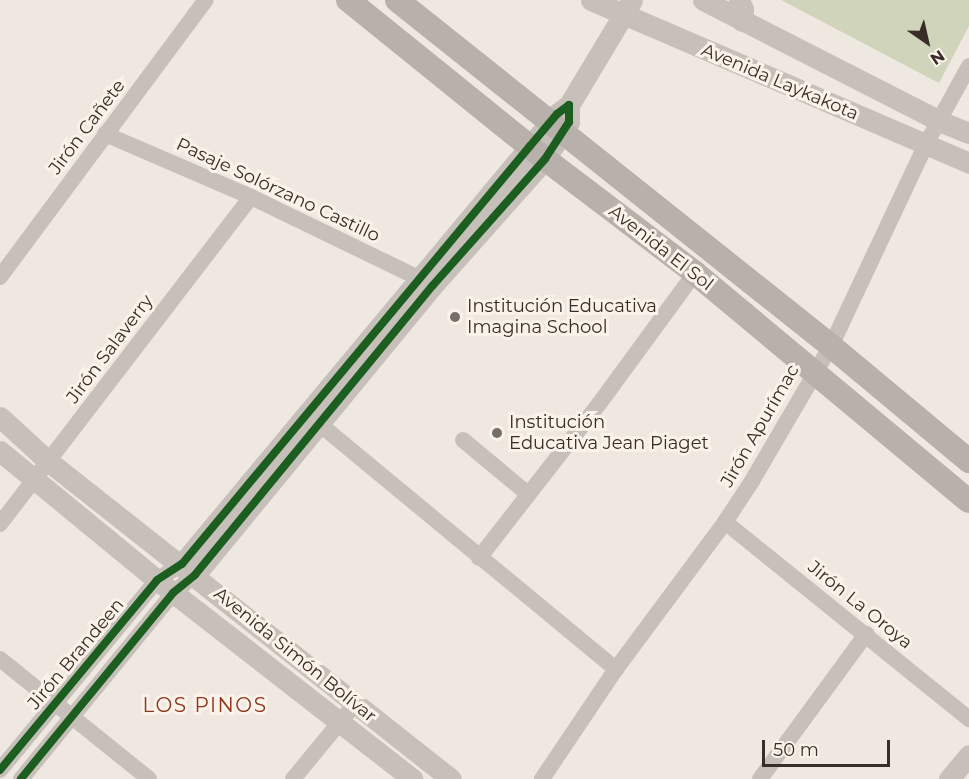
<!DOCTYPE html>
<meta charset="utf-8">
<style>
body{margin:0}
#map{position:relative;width:969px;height:779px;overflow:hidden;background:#eee8e1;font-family:Montserrat,sans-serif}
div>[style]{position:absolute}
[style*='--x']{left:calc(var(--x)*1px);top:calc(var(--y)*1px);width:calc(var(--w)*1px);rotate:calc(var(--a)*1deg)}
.green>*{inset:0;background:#cfd4ba}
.minor>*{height:16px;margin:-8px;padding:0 8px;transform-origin:8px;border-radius:8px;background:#c7c0ba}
.tertiary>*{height:21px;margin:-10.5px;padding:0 10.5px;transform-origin:10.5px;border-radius:10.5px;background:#c7c0ba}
.secondary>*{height:24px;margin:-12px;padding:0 12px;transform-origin:12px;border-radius:12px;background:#b8b0aa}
.cycleway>*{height:8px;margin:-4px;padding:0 4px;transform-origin:4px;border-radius:4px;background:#1b5e20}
.dots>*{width:16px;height:16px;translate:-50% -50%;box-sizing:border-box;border:3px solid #fbf2e9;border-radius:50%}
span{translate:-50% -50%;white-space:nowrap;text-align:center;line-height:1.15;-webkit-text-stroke:6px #fbf2e9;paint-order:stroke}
.street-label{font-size:18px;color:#382d28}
.poi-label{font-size:18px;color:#382d28}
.left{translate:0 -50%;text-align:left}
.neighbourhood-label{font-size:20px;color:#8c361d;letter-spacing:1.5px}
.north{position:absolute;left:897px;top:12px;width:60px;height:60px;-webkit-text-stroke:4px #fbf2e9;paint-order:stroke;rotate:146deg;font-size:16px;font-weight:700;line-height:24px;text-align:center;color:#382d28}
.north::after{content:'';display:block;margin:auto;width:21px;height:27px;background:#382d28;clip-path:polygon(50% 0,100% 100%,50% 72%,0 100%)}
.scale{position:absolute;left:762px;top:740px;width:128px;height:27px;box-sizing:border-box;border:3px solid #382d28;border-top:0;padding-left:8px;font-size:18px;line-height:21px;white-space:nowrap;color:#382d28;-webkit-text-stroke:4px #fbf2e9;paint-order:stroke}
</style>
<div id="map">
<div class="green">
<div style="clip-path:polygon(781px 0,969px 0,969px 26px,939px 83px)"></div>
</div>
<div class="minor">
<div style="--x:105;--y:134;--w:159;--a:23.3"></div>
<div style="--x:251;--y:197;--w:198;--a:25.8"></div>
<div style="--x:0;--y:277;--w:345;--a:-53.4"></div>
<div style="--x:311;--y:417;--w:396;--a:39.6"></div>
<div style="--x:463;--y:440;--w:85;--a:39.7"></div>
<div style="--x:725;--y:522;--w:314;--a:38.9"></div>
<div style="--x:0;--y:524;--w:412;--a:-52.5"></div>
<div style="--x:479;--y:558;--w:195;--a:-52.1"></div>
<div style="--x:599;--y:404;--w:162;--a:-53.8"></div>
<div style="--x:0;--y:659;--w:191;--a:38.8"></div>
<div style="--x:0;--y:770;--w:246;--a:-50.4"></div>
<div style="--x:157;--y:580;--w:30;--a:-33"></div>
<div style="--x:21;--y:779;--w:240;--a:-50.7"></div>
<div style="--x:173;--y:593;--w:28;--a:-39"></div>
<div style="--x:293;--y:779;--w:96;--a:-50.5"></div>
<div style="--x:542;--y:779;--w:133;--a:-56.1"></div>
<div style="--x:616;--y:669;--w:183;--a:-53.4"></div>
<div style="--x:725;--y:522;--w:49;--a:-56.6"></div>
<div style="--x:752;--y:481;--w:156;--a:-59.7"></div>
<div style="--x:831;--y:346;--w:223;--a:-64.8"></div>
<div style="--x:926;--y:144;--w:89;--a:-61.1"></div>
<div style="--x:760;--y:779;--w:180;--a:-53.8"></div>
</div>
<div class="tertiary">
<div style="--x:591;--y:0;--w:412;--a:23.3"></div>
<div style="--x:703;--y:0;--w:265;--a:27.1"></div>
<div style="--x:939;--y:121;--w:32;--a:22"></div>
<div style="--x:739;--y:0;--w:10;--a:66"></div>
<div style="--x:743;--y:9;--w:12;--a:95"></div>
<div style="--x:569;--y:105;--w:122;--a:-59"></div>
<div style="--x:0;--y:417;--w:65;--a:42.5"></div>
<div style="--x:48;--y:461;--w:513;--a:38.28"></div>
<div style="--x:0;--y:451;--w:203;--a:39.4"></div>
<div style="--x:157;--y:580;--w:324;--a:37.9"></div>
<div style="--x:182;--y:564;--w:544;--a:-50.22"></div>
<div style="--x:530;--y:146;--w:42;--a:-49.8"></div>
<div style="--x:557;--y:114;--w:15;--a:-37"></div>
<div style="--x:569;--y:105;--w:17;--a:90"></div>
<div style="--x:569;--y:122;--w:44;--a:123"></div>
<div style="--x:545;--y:159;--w:169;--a:131.6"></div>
<div style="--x:433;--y:285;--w:375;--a:129.4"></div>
<div style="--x:949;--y:779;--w:31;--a:-50"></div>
</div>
<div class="secondary">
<div style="--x:348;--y:0;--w:253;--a:38.9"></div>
<div style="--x:545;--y:159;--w:188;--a:37.2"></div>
<div style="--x:695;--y:273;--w:356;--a:39.8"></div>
<div style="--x:397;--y:0;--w:555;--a:38.56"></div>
<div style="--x:831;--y:346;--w:180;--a:39.8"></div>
</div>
<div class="cycleway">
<div style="--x:0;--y:770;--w:246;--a:-50.4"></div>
<div style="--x:157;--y:580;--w:30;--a:-33"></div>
<div style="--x:182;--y:564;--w:544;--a:-50.22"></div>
<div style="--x:530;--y:146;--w:42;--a:-49.8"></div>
<div style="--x:557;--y:114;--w:15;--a:-37"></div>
<div style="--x:569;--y:105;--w:17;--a:90"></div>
<div style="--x:569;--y:122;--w:44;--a:123"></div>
<div style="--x:545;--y:159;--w:169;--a:131.6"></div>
<div style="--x:433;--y:285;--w:375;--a:129.4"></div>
<div style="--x:195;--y:575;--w:28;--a:141"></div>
<div style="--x:173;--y:593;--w:240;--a:129.3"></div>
</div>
<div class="dots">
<div style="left:455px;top:317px;background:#786e69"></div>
<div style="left:497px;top:433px;background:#786e69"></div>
</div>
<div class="street-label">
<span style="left:780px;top:82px;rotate:23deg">Avenida Laykakota</span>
<span style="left:87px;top:127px;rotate:-53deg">Jirón Cañete</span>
<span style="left:278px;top:190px;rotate:25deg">Pasaje Solórzano Castillo</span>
<span style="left:661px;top:248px;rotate:38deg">Avenida El Sol</span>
<span style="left:110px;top:349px;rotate:-53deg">Jirón Salaverry</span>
<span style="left:760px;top:426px;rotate:-60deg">Jirón Apurímac</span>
<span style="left:860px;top:605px;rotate:39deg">Jirón La Oroya</span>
<span style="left:76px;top:654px;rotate:-50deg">Jirón Brandeen</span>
<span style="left:295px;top:655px;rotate:39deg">Avenida Simón Bolívar</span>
</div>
<div class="poi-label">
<span class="left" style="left:467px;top:317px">Institución Educativa<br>Imagina School</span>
<span class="left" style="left:509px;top:433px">Institución<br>Educativa Jean Piaget</span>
</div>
<div class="neighbourhood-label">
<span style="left:205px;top:705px">LOS PINOS</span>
</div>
<div class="north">N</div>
<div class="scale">50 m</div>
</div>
